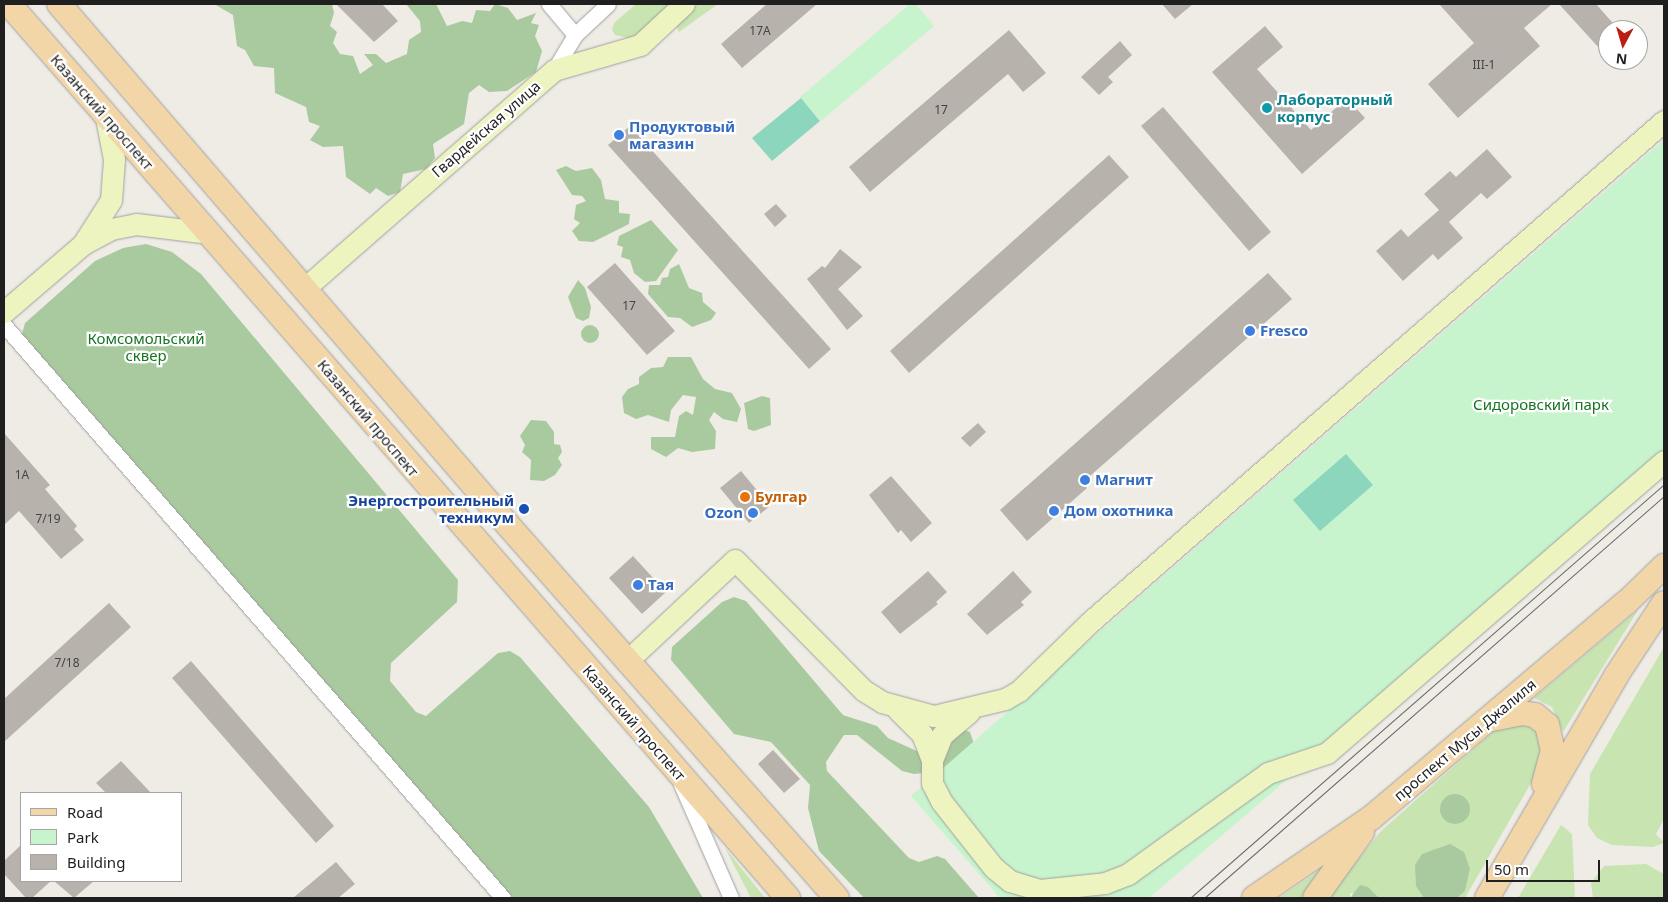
<!DOCTYPE html>
<meta charset="utf-8">
<style>
body{margin:0}
#map{position:relative;width:1668px;height:902px;overflow:hidden;background:#efece6;font-family:"Noto Sans",sans-serif}
div>[style]{position:absolute}
[style*='--x']{left:calc(var(--x)*1px);top:calc(var(--y)*1px);width:calc(var(--w)*1px);rotate:calc(var(--a)*1deg)}
.grass>*{inset:0;background:#c7e4b1}
.forest>*{inset:0;background:#a9ca9f}
.round{border-radius:50%}
.park>*{inset:0;background:#c7f4cd}
.pitch>*{inset:0;background:#8cd6bd}
.building>*{inset:0;background:#b8b2ac}
.roads{filter:drop-shadow(0 0 1px #a0a0a0) drop-shadow(0 0 1px #a0a0a0)}
.street>*{height:15px;margin:-7.5px;padding:0 7.5px;transform-origin:7.5px;border-radius:7.5px;background:#fff}
.secondary>*{height:21px;margin:-10.5px;padding:0 10.5px;transform-origin:10.5px;border-radius:10.5px;background:#eef4bf}
.primary>*{height:24px;margin:-12px;padding:0 12px;transform-origin:12px;border-radius:12px;background:#f3d6a7}
.tram>*{height:1px;margin:-0.5px;padding:0 0.5px;transform-origin:0.5px;border-radius:0.5px;background:#6d6d6d}
.dots>*{width:14px;height:14px;translate:-50% -50%;box-sizing:border-box;border:2px solid #fff;border-radius:50%}
span{translate:-50% -50%;white-space:nowrap;text-align:center;line-height:1.15;-webkit-text-stroke:4.5px #fff;paint-order:stroke}
.number-label{font-size:12px;color:#454442}
.number-label span{-webkit-text-stroke-width:0}
.culture-label{font-size:15px;color:#0d838f;font-weight:700}
.left{translate:0 -50%;text-align:left}
.street-label{font-size:15px;color:#1f1f1f}
.shop-label{font-size:15px;color:#366cbe;font-weight:700}
.right{translate:-100% -50%;text-align:right}
.park-label{font-size:15px;color:#167423}
.food-label{font-size:15px;color:#c56008;font-weight:700}
.transit-label{font-size:15px;color:#164399;font-weight:700}
.frame{position:absolute;inset:0;border:5px solid #1f1f1f;pointer-events:none}
.legend{position:absolute;left:20px;top:792px;width:162px;height:90px;box-sizing:border-box;background:#fff;border:1px solid #a5a5a5;margin:0;padding:6px 9px;list-style:none;font-size:15px;color:#1f1f1f}
.legend li{display:flex;align-items:center;gap:10px;height:25px}
.legend b{width:25px;border:1px solid #a5a5a5}
.north{position:absolute;left:1598px;top:20px;width:50px;height:50px;box-sizing:border-box;background:#fff;border:1px solid #a5a5a5;border-radius:50%;rotate:186deg;font-size:14px;font-weight:700;line-height:20px;text-align:center;color:#1f1f1f}
.north::after{content:'';display:block;margin:auto;width:18px;height:22px;background:#bb1c13;clip-path:polygon(50% 0,100% 100%,50% 72%,0 100%)}
.scale{position:absolute;left:1486px;top:860px;width:114px;height:22px;box-sizing:border-box;border:2px solid #1f1f1f;border-top:0;padding-left:6px;font-size:15px;line-height:18px;white-space:nowrap;color:#1f1f1f;-webkit-text-stroke:4px #fff;paint-order:stroke}
</style>
<div id="map">
<div class="grass">
<div style="clip-path:polygon(636px 4px,676px 4px,646px 33px,628px 38px,615px 35px,612px 30px,614px 23px)"></div>
<div style="clip-path:polygon(698px 4px,718px 4px,679px 32px,676px 25px)"></div>
<div style="clip-path:polygon(1638px 610px,1563px 732px,1552px 707px,1534px 698px)"></div>
<div style="clip-path:polygon(1664px 647px,1664px 819px,1656px 834px,1664px 843px,1653px 847px,1612px 845px,1597px 838px,1588px 825px,1590px 774px)"></div>
<div style="clip-path:polygon(1522px 722px,1539px 734px,1542px 750px,1535px 776px,1465px 898px,1457px 898px,1465px 891px,1470px 869px,1463px 852px,1418px 875px,1417px 886px,1424px 898px,1379px 898px,1350px 893px,1350px 898px,1327px 898px,1381px 831px,1501px 725px)"></div>
<div style="clip-path:polygon(1561px 825px,1572px 834px,1575px 898px,1518px 898px)"></div>
<div style="clip-path:polygon(725px 848px,765px 898px,751px 898px)"></div>
<div style="clip-path:polygon(1646px 864px,1664px 874px,1664px 898px,1593px 898px,1591px 883px,1604px 866px)"></div>
<div style="clip-path:polygon(1323px 868px,1302px 898px,1279px 898px)"></div>
</div>
<div class="forest">
<div style="clip-path:polygon(214px 4px,332px 4px,334px 13px,330px 26px,337px 32px,333px 43px,340px 54px,353px 56px,360px 74px,373px 65px,364px 54px,376px 54px,386px 63px,407px 54px,409px 40px,421px 32px,420px 21px,406px 4px,436px 4px,447px 26px,462px 21px,472px 23px,476px 10px,490px 11px,495px 4px,508px 8px,517px 20px,536px 13px,531px 23px,539px 25px,535px 36px,542px 51px,536px 72px,507px 91px,489px 92px,479px 85px,469px 93px,464px 124px,433px 144px,435px 158px,426px 169px,403px 174px,400px 192px,388px 196px,376px 188px,370px 194px,346px 177px,343px 146px,323px 147px,310px 140px,320px 126px,309px 122px,306px 107px,275px 93px,274px 68px,254px 66px,245px 50px,237px 46px,233px 15px)"></div>
<div style="clip-path:polygon(566px 166px,576px 171px,592px 168px,601px 180px,605px 199px,619px 201px,619px 213px,630px 214px,629px 224px,593px 242px,579px 241px,572px 231px,580px 223px,574px 219px,576px 205px,586px 201px,582px 196px,572px 195px,556px 170px)"></div>
<div style="clip-path:polygon(651px 220px,678px 250px,656px 281px,645px 282px,634px 273px,630px 260px,621px 257px,623px 247px,617px 245px,619px 236px)"></div>
<div style="clip-path:polygon(146px 244px,172px 252px,201px 274px,458px 580px,457px 602px,391px 663px,390px 681px,416px 712px,426px 716px,498px 653px,510px 651px,520px 657px,649px 807px,703px 898px,511px 898px,27px 345px,22px 334px,25px 323px,95px 261px,123px 248px)"></div>
<div style="clip-path:polygon(679px 264px,689px 288px,702px 293px,703px 302px,716px 313px,711px 320px,692px 327px,680px 318px,668px 317px,648px 294px,649px 285px,660px 285px,662px 278px,668px 277px,670px 269px)"></div>
<div style="clip-path:polygon(578px 280px,585px 288px,591px 307px,589px 318px,583px 321px,576px 318px,568px 297px)"></div>
<div class="round" style="left:581px;top:325px;width:18px;height:18px"></div>
<div style="clip-path:polygon(668px 357px,691px 357px,703px 379px,715px 389px,732px 393px,741px 409px,737px 422px,723px 419px,714px 412px,709px 420px,716px 431px,715px 449px,692px 452px,678px 448px,666px 457px,651px 449px,651px 437px,675px 437px,679px 416px,686px 411px,693px 415px,696px 397px,683px 395px,671px 410px,669px 422px,648px 415px,636px 419px,624px 413px,622px 397px,628px 389px,639px 384px,639px 377px,651px 368px,663px 367px)"></div>
<div style="clip-path:polygon(762px 396px,770px 398px,771px 425px,754px 431px,748px 429px,744px 403px)"></div>
<div style="clip-path:polygon(531px 420px,546px 421px,554px 432px,554px 444px,560px 445px,562px 452px,558px 458px,562px 465px,555px 475px,544px 481px,530px 480px,531px 460px,522px 452px,525px 445px,520px 436px)"></div>
<div style="clip-path:polygon(734px 597px,746px 601px,843px 715px,877px 726px,888px 738px,919px 752px,960px 729px,970px 732px,974px 744px,952px 770px,914px 774px,902px 771px,857px 735px,844px 735px,826px 762px,827px 771px,909px 858px,919px 862px,937px 856px,945px 859px,979px 898px,864px 898px,819px 851px,808px 808px,810px 785px,771px 742px,734px 734px,671px 660px,672px 647px,722px 602px)"></div>
<div class="round" style="left:1440px;top:794px;width:30px;height:30px"></div>
<div style="clip-path:polygon(1450px 844px,1464px 852px,1470px 869px,1465px 891px,1457px 898px,1424px 898px,1416px 886px,1415px 865px,1422px 854px)"></div>
<div style="clip-path:polygon(1360px 885px,1368px 887px,1379px 898px,1350px 898px)"></div>
</div>
<div class="park">
<div style="clip-path:polygon(910px 4px,916px 4px,934px 26px,821px 121px,800px 97px)"></div>
<div style="clip-path:polygon(1664px 140px,1664px 456px,1149px 898px,1000px 898px,911px 796px)"></div>
</div>
<div class="pitch">
<div style="clip-path:polygon(801px 98px,820px 121px,772px 161px,752px 138px)"></div>
<div style="clip-path:polygon(1346px 454px,1373px 485px,1320px 531px,1293px 500px)"></div>
</div>
<div class="building">
<div style="clip-path:polygon(336px 4px,382px 4px,398px 21px,374px 42px)"></div>
<div style="clip-path:polygon(767px 4px,817px 4px,742px 68px,721px 44px)"></div>
<div style="clip-path:polygon(1162px 4px,1193px 4px,1175px 19px)"></div>
<div style="clip-path:polygon(1439px 4px,1552px 4px,1524px 28px,1540px 46px,1458px 118px,1428px 84px,1474px 43px)"></div>
<div style="clip-path:polygon(1559px 4px,1596px 4px,1619px 30px,1608px 30px,1608px 40px,1599px 48px)"></div>
<div style="clip-path:polygon(1265px 26px,1283px 47px,1257px 69px,1311px 130px,1347px 98px,1365px 118px,1302px 174px,1212px 72px)"></div>
<div style="clip-path:polygon(1009px 30px,1046px 73px,1023px 92px,1008px 74px,870px 192px,849px 167px)"></div>
<div style="clip-path:polygon(1120px 41px,1132px 55px,1108px 77px,1113px 82px,1099px 95px,1081px 77px)"></div>
<div style="clip-path:polygon(1163px 107px,1271px 232px,1249px 251px,1141px 126px)"></div>
<div style="clip-path:polygon(630px 126px,831px 349px,809px 369px,608px 145px)"></div>
<div style="clip-path:polygon(1487px 149px,1512px 177px,1487px 199px,1481px 193px,1449px 222px,1463px 238px,1438px 260px,1433px 254px,1403px 281px,1376px 251px,1401px 229px,1408px 237px,1439px 210px,1424px 194px,1450px 171px,1456px 177px)"></div>
<div style="clip-path:polygon(1109px 155px,1129px 177px,909px 373px,890px 351px)"></div>
<div style="clip-path:polygon(776px 204px,787px 216px,775px 227px,764px 214px)"></div>
<div style="clip-path:polygon(840px 249px,862px 267px,838px 289px,863px 316px,847px 330px,807px 279px,822px 266px,825px 268px)"></div>
<div style="clip-path:polygon(615px 263px,675px 331px,647px 355px,587px 287px)"></div>
<div style="clip-path:polygon(1268px 273px,1292px 299px,1082px 483px,1087px 488px,1027px 541px,1000px 510px)"></div>
<div style="clip-path:polygon(978px 423px,986px 432px,970px 447px,961px 438px)"></div>
<div style="clip-path:polygon(4px 433px,50px 485px,45px 489px,77px 526px,74px 529px,84px 540px,61px 559px,19px 511px,4px 525px)"></div>
<div style="clip-path:polygon(741px 471px,770px 506px,749px 523px,720px 488px)"></div>
<div style="clip-path:polygon(891px 476px,932px 523px,911px 542px,901px 530px,898px 533px,869px 495px)"></div>
<div style="clip-path:polygon(633px 556px,666px 592px,642px 614px,609px 578px)"></div>
<div style="clip-path:polygon(928px 571px,947px 592px,936px 602px,938px 604px,900px 634px,881px 612px)"></div>
<div style="clip-path:polygon(1013px 571px,1032px 592px,1021px 602px,1024px 605px,987px 635px,967px 614px)"></div>
<div style="clip-path:polygon(109px 603px,131px 627px,4px 742px,4px 699px)"></div>
<div style="clip-path:polygon(191px 661px,334px 826px,316px 843px,172px 678px)"></div>
<div style="clip-path:polygon(773px 750px,800px 779px,784px 793px,758px 764px)"></div>
<div style="clip-path:polygon(121px 761px,151px 793px,106px 793px,96px 783px)"></div>
<div style="clip-path:polygon(21px 845px,21px 881px,51px 881px,32px 898px,26px 898px,4px 874px,4px 861px)"></div>
<div style="clip-path:polygon(336px 862px,355px 884px,338px 898px,293px 898px)"></div>
<div style="clip-path:polygon(54px 881px,94px 881px,74px 898px)"></div>
</div>
<div class="roads">
<div class="street">
<div style="--x:549;--y:4;--w:40;--a:50"></div>
<div style="--x:554;--y:70;--w:41;--a:-59"></div>
<div style="--x:575;--y:35;--w:45;--a:-43.2"></div>
<div style="--x:4;--y:325;--w:760;--a:48.95"></div>
<div style="--x:681;--y:784;--w:124;--a:66.3"></div>
</div>
<div class="secondary">
<div style="--x:83;--y:244;--w:52;--a:-57.5"></div>
<div style="--x:111;--y:200;--w:41;--a:-85.8"></div>
<div style="--x:114;--y:159;--w:42;--a:-101"></div>
<div style="--x:305;--y:288;--w:331;--a:-41.2"></div>
<div style="--x:554;--y:70;--w:90;--a:-16.2"></div>
<div style="--x:640;--y:45;--w:60;--a:-43"></div>
<div style="--x:4;--y:312;--w:104;--a:-40.7"></div>
<div style="--x:83;--y:244;--w:32;--a:-28"></div>
<div style="--x:111;--y:229;--w:25;--a:-11"></div>
<div style="--x:136;--y:224;--w:74;--a:7"></div>
<div style="--x:628;--y:660;--w:146;--a:-43.1"></div>
<div style="--x:735;--y:560;--w:182;--a:45.4"></div>
<div style="--x:863;--y:690;--w:22;--a:32"></div>
<div style="--x:882;--y:702;--w:54;--a:15.1"></div>
<div style="--x:934;--y:716;--w:73;--a:-13.5"></div>
<div style="--x:1005;--y:699;--w:16;--a:-30"></div>
<div style="--x:1019;--y:691;--w:99;--a:-44.2"></div>
<div style="--x:1090;--y:622;--w:762;--a:-41.12"></div>
<div style="--x:898;--y:710;--w:34;--a:45"></div>
<div style="--x:922;--y:734;--w:28;--a:69"></div>
<div style="--x:932;--y:760;--w:23;--a:90"></div>
<div style="--x:932;--y:783;--w:20;--a:63"></div>
<div style="--x:941;--y:801;--w:85;--a:51.7"></div>
<div style="--x:994;--y:868;--w:21;--a:39"></div>
<div style="--x:1010;--y:881;--w:31;--a:17"></div>
<div style="--x:1040;--y:890;--w:65;--a:-6.1"></div>
<div style="--x:1105;--y:883;--w:25;--a:-21"></div>
<div style="--x:1128;--y:874;--w:173;--a:-35.8"></div>
<div style="--x:1268;--y:773;--w:62;--a:-18.7"></div>
<div style="--x:1327;--y:753;--w:446;--a:-40.9"></div>
<div style="--x:932;--y:760;--w:27;--a:-68"></div>
<div style="--x:942;--y:735;--w:35;--a:-40"></div>
</div>
<div class="primary">
<div style="--x:9;--y:4;--w:1186;--a:48.93"></div>
<div style="--x:59;--y:4;--w:686;--a:49.25"></div>
<div style="--x:507;--y:524;--w:499;--a:48.6"></div>
<div style="--x:1492;--y:719;--w:31;--a:-11"></div>
<div style="--x:1522;--y:713;--w:13;--a:9"></div>
<div style="--x:1535;--y:715;--w:16;--a:40"></div>
<div style="--x:1547;--y:725;--w:26;--a:77"></div>
<div style="--x:1553;--y:750;--w:35;--a:105"></div>
<div style="--x:1254;--y:898;--w:142;--a:-34.4"></div>
<div style="--x:1371;--y:818;--w:335;--a:-40.2"></div>
<div style="--x:1627;--y:602;--w:52;--a:-44.2"></div>
<div style="--x:1315;--y:898;--w:81;--a:-54.5"></div>
<div style="--x:1487;--y:898;--w:257;--a:-59.8"></div>
<div style="--x:1616;--y:676;--w:87;--a:-56.7"></div>
</div>
</div>
<div class="tram">
<div style="--x:1190;--y:898;--w:629;--a:-41.13"></div>
<div style="--x:1204;--y:898;--w:611;--a:-41.15"></div>
</div>
<div class="dots">
<div style="left:1267px;top:108px;background:#0f9aa8"></div>
<div style="left:619px;top:135px;background:#3f7fe0"></div>
<div style="left:1250px;top:331px;background:#3f7fe0"></div>
<div style="left:1085px;top:480px;background:#3f7fe0"></div>
<div style="left:745px;top:497px;background:#e8710a"></div>
<div style="left:524px;top:509px;background:#1a4fb4"></div>
<div style="left:1054px;top:511px;background:#3f7fe0"></div>
<div style="left:753px;top:513px;background:#3f7fe0"></div>
<div style="left:638px;top:585px;background:#3f7fe0"></div>
</div>
<div class="number-label">
<span style="left:760px;top:31px">17А</span>
<span style="left:1484px;top:65px">III-1</span>
<span style="left:941px;top:110px">17</span>
<span style="left:629px;top:306px">17</span>
<span style="left:22px;top:475px">1А</span>
<span style="left:48px;top:519px">7/19</span>
<span style="left:67px;top:663px">7/18</span>
</div>
<div class="culture-label">
<span class="left" style="left:1277px;top:108px">Лабораторный<br>корпус</span>
</div>
<div class="street-label">
<span style="left:102px;top:112px;rotate:49deg">Казанский проспект</span>
<span style="left:486px;top:129px;rotate:-41deg">Гвардейская улица</span>
<span style="left:368px;top:418px;rotate:50deg">Казанский проспект</span>
<span style="left:634px;top:723px;rotate:49deg">Казанский проспект</span>
<span style="left:1465px;top:740px;rotate:-40deg">проспект Мусы Джалиля</span>
</div>
<div class="shop-label">
<span class="left" style="left:629px;top:135px">Продуктовый<br>магазин</span>
<span class="left" style="left:1260px;top:331px">Fresco</span>
<span class="left" style="left:1095px;top:480px">Магнит</span>
<span class="left" style="left:1064px;top:511px">Дом охотника</span>
<span class="right" style="left:743px;top:513px">Ozon</span>
<span class="left" style="left:648px;top:585px">Тая</span>
</div>
<div class="park-label">
<span style="left:146px;top:347px">Комсомольский<br>сквер</span>
<span style="left:1541px;top:405px">Сидоровский парк</span>
</div>
<div class="food-label">
<span class="left" style="left:755px;top:497px">Булгар</span>
</div>
<div class="transit-label">
<span class="right" style="left:514px;top:509px">Энергостроительный<br>техникум</span>
</div>
<div class="frame"></div>
<ul class="legend">
<li><b style="height:6px;background:#f3d6a7"></b>Road</li>
<li><b style="height:14px;background:#c7f4cd"></b>Park</li>
<li><b style="height:14px;background:#b8b2ac"></b>Building</li>
</ul>
<div class="north">N</div>
<div class="scale">50 m</div>
</div>
